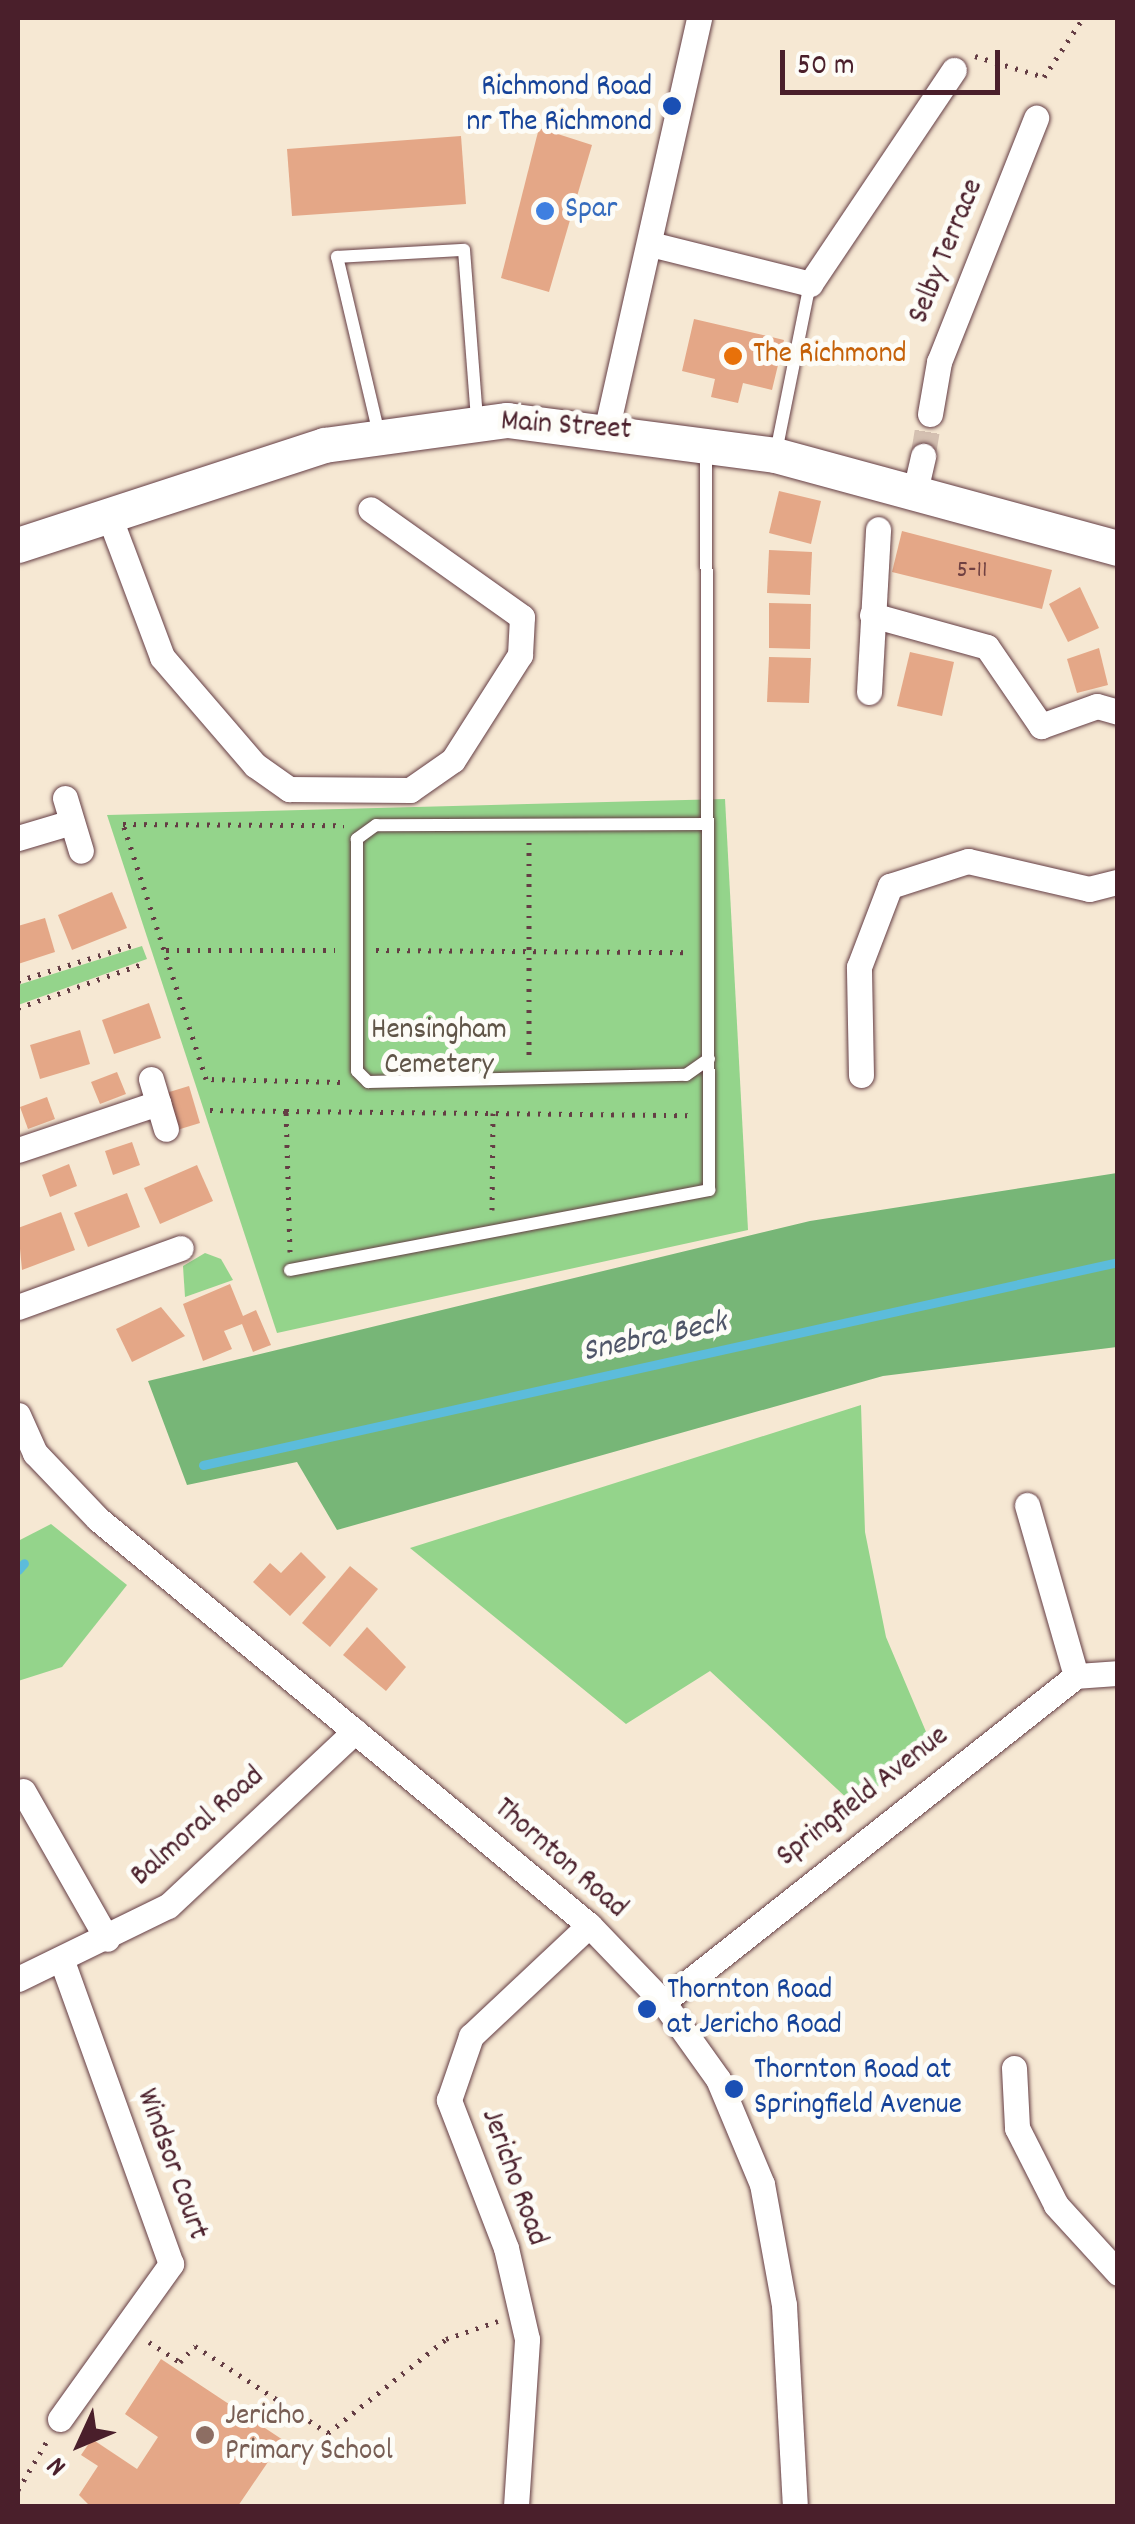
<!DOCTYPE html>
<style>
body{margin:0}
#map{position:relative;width:1135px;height:2524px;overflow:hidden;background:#f6e8d3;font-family:Dekko,sans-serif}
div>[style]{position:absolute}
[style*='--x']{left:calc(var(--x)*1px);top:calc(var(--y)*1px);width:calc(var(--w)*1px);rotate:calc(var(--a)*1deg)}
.green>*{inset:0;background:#94d48b}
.forest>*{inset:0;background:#77b677}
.stream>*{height:9px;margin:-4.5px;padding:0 4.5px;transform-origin:4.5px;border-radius:4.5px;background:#5cbcdb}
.building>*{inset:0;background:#e4a787}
.street-tunnel>*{height:25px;margin-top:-12.5px;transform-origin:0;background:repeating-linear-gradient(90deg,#d4c0b1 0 25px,transparent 0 37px)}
.path>*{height:5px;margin-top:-2.5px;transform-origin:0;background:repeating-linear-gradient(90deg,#643d44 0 2.5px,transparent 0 10.5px)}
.roads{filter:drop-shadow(0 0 2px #643d44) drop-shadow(0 0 2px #643d44)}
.lane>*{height:12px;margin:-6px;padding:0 6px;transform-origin:6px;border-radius:6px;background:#fff}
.street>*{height:25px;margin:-12.5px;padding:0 12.5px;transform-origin:12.5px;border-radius:12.5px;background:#fff}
.secondary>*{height:35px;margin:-17.5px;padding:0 17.5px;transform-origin:17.5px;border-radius:17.5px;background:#fff}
.dots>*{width:28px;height:28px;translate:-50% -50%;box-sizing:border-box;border:5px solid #fdfcf7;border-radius:50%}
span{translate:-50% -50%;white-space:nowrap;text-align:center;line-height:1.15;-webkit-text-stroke:10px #fdfcf7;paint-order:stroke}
.number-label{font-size:25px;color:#704142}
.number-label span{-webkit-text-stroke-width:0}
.transit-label{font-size:30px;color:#164399}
.right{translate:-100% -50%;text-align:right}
.left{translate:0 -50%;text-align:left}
.shop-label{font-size:30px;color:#366cbe}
.street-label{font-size:30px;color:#4a1f2b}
.food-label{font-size:30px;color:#c56008}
.park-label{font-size:30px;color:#605548}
.education-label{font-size:30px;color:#785e54}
.water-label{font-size:32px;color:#505669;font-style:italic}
.frame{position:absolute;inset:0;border:20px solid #4a1f2b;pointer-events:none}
.north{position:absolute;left:30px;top:2394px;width:100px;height:100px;-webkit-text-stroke:8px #fdfcf7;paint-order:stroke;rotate:226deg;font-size:28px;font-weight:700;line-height:40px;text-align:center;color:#4a1f2b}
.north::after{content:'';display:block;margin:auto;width:35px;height:45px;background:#4a1f2b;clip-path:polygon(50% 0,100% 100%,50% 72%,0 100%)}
.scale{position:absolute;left:780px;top:50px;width:220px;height:45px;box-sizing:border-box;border:5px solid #4a1f2b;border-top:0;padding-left:12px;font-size:30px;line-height:35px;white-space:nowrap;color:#4a1f2b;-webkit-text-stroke:8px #fdfcf7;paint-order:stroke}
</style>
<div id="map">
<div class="green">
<div style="clip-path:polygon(725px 799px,748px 1230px,277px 1333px,107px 815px)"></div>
<div style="clip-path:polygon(142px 946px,147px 959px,18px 1005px,18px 985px)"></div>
<div style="clip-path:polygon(205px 1253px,221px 1259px,233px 1280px,185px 1297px,183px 1266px)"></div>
<div style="clip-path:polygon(861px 1405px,865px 1532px,886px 1637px,935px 1753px,851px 1802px,710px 1671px,626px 1724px,410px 1548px)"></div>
<div style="clip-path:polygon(51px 1524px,127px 1585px,62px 1667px,18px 1681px,18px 1541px)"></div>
</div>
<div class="forest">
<div style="clip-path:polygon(1117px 1173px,1117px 1347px,883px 1376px,337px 1530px,297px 1462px,187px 1485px,148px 1381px,810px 1221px)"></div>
</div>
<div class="stream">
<div style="--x:203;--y:1465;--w:937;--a:-12.51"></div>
<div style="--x:18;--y:1570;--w:9;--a:-49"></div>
</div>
<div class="building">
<div style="clip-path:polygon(539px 128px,592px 145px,549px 292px,501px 278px)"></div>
<div style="clip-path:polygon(461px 136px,466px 204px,292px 216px,287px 149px)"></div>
<div style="clip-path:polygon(694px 319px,784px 340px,772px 390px,743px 383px,738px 403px,711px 397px,715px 379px,682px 371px)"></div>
<div style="clip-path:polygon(779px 491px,821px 501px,811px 544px,769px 533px)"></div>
<div style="clip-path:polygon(902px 531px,1052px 570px,1042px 609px,892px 572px)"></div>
<div style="clip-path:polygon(769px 550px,812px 552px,810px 595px,767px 593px)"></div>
<div style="clip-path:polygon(1080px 587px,1099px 628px,1068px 642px,1049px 604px)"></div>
<div style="clip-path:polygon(769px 603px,811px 604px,810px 649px,769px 648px)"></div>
<div style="clip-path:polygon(1099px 648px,1108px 685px,1077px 693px,1067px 659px)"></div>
<div style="clip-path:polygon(910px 652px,954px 662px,942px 716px,897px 706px)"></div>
<div style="clip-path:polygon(769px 657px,811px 658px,809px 703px,767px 702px)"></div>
<div style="clip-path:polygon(112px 892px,127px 928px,72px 950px,58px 915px)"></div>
<div style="clip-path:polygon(45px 918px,55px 952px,18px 964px,18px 926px)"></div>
<div style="clip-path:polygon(149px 1003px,161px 1038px,114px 1054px,102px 1020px)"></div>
<div style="clip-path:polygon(80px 1030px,90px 1064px,40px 1079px,30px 1045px)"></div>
<div style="clip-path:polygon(117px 1072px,126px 1094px,100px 1104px,91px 1082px)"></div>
<div style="clip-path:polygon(189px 1086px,200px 1123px,177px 1130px,166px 1093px)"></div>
<div style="clip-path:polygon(47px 1097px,55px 1119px,28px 1129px,20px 1107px)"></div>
<div style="clip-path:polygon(132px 1142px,140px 1165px,113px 1175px,105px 1151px)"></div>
<div style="clip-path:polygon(69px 1164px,77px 1186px,50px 1197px,42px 1175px)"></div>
<div style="clip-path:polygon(197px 1165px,213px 1201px,160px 1224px,144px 1188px)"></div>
<div style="clip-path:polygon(127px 1193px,140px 1227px,88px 1247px,74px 1213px)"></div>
<div style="clip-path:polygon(61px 1212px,75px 1250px,22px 1270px,18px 1228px)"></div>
<div style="clip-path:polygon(230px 1284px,243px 1316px,256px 1310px,271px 1345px,253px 1352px,242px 1324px,224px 1331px,232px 1349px,203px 1361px,183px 1304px)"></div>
<div style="clip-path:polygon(161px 1307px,185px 1336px,132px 1362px,116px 1329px)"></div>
<div style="clip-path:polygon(301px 1552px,326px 1577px,290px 1616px,253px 1582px,270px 1563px,281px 1573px)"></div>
<div style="clip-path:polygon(350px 1566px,378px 1589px,330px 1647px,302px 1623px)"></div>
<div style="clip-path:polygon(367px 1627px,406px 1667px,386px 1691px,343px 1655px)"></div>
<div style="clip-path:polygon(161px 2359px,283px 2440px,238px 2506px,90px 2506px,79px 2495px,98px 2466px,81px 2455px,92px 2439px,137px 2469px,158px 2437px,125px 2414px)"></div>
</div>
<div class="street-tunnel">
<div style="--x:923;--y:456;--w:43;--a:-80.5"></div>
</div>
<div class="path">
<div style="--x:975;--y:56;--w:72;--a:16.9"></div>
<div style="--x:1044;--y:77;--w:71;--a:-56.5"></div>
<div style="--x:529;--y:842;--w:219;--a:90"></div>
<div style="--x:166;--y:950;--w:169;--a:0"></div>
<div style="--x:376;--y:950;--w:314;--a:0.4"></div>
<div style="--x:18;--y:981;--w:123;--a:-17.5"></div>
<div style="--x:18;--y:1008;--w:135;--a:-19.5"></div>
<div style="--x:340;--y:1082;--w:134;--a:-178.7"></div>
<div style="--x:206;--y:1079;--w:268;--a:-108"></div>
<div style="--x:123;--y:824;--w:221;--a:0.3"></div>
<div style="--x:210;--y:1110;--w:76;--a:0.8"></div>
<div style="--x:492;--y:1210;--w:97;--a:-89.4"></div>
<div style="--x:290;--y:1252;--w:141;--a:-91.6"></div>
<div style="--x:286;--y:1111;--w:403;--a:0.6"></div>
<div style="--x:149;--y:2342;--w:37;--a:33"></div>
<div style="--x:180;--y:2362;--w:22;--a:-47"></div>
<div style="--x:195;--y:2346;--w:159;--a:33.2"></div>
<div style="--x:328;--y:2433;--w:151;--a:-38.5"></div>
<div style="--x:446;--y:2339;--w:55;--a:-19.1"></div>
<div style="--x:18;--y:2490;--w:57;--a:-59.4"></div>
</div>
<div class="roads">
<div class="lane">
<div style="--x:379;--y:434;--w:182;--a:-103.3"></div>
<div style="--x:337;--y:257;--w:127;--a:-3.2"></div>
<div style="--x:464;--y:250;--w:170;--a:85.6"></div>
<div style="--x:776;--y:452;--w:171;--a:-78.6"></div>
<div style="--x:708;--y:824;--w:332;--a:179.8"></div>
<div style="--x:376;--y:825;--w:24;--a:144"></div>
<div style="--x:357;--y:839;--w:232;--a:90"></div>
<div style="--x:357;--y:1071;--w:16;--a:45"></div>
<div style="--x:368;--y:1082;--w:318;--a:-1.3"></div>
<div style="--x:686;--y:1075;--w:28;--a:-35"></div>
<div style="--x:290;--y:1270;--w:427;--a:-10.8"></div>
<div style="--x:709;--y:1190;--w:740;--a:-90.23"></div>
</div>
<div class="street">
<div style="--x:650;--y:244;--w:165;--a:14"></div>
<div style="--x:810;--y:284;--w:258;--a:-56.1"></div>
<div style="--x:930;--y:414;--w:53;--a:-80.2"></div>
<div style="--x:939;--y:362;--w:263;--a:-68.3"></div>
<div style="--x:607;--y:427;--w:419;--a:-77.3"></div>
<div style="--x:916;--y:487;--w:32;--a:-77"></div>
<div style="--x:108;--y:513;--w:154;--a:69.4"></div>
<div style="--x:162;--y:657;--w:143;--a:49.3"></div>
<div style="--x:255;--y:765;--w:42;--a:35.2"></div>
<div style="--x:289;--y:789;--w:121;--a:0.5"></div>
<div style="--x:410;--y:790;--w:52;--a:-34.9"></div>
<div style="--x:453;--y:760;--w:125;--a:-57.5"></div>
<div style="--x:520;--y:655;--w:38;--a:-87"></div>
<div style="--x:522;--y:617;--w:186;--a:-144.6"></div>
<div style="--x:872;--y:615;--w:119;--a:15.5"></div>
<div style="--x:987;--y:647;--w:96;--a:55.6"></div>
<div style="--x:1041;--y:726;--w:59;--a:-19.7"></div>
<div style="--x:1097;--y:706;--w:22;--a:16"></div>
<div style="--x:869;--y:692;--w:163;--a:-86.8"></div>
<div style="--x:65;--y:798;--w:55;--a:73.2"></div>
<div style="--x:18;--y:838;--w:56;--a:-16.5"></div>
<div style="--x:861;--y:1075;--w:108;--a:-91.1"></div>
<div style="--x:859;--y:967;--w:87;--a:-69.1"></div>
<div style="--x:890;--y:886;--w:82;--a:-17.8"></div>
<div style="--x:968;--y:861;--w:124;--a:13"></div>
<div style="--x:1089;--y:889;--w:30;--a:-14"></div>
<div style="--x:151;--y:1079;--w:52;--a:73.3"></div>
<div style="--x:18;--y:1150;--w:148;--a:-18.6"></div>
<div style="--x:18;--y:1307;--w:173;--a:-19.9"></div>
<div style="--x:18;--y:1415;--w:42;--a:65.9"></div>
<div style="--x:35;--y:1453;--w:91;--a:46.3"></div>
<div style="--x:98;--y:1519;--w:637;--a:39.59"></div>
<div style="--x:589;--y:1925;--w:107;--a:46.1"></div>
<div style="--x:663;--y:2002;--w:95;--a:54.5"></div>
<div style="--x:718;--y:2079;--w:114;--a:67.3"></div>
<div style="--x:762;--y:2184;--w:123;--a:79.7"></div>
<div style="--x:784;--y:2305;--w:201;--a:86.9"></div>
<div style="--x:1027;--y:1505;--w:178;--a:74"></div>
<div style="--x:23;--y:1791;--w:170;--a:60.4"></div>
<div style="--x:18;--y:1979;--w:167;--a:-26"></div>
<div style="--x:168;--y:1906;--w:256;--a:-43.1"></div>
<div style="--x:663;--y:2002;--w:526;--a:-38.29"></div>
<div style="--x:1076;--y:1676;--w:42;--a:-4.1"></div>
<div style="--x:1014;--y:2068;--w:60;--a:87.1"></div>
<div style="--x:1017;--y:2128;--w:86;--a:63.1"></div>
<div style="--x:1056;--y:2205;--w:92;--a:47.6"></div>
<div style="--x:60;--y:2419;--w:191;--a:-54.4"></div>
<div style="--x:171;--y:2264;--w:319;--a:-109.8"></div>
<div style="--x:516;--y:2506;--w:167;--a:-86.2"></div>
<div style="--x:527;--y:2339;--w:93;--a:-103"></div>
<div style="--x:506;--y:2248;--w:159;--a:-111.1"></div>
<div style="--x:449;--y:2100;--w:68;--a:-71"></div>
<div style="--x:471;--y:2036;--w:162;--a:-43.2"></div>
</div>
<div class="secondary">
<div style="--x:18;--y:545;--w:322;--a:-18.1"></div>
<div style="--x:324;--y:445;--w:185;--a:-7.8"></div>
<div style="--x:507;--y:420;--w:270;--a:7.4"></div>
<div style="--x:775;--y:455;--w:355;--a:15.2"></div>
</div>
</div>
<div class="dots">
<div style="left:672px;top:106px;background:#1a4fb4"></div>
<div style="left:545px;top:211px;background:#3f7fe0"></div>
<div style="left:733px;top:356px;background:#e8710a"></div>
<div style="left:647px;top:2009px;background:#1a4fb4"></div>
<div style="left:734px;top:2089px;background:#1a4fb4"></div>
<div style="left:205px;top:2435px;background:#8d6e63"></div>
</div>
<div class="number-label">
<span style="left:972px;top:571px">5-11</span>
</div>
<div class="transit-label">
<span class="right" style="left:652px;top:106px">Richmond Road<br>nr The Richmond</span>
<span class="left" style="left:667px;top:2009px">Thornton Road<br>at Jericho Road</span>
<span class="left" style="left:754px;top:2089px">Thornton Road at<br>Springfield Avenue</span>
</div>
<div class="shop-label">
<span class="left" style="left:565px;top:211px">Spar</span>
</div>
<div class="street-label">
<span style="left:948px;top:252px;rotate:-68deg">Selby Terrace</span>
<span style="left:566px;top:428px;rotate:4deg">Main Street</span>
<span style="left:864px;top:1798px;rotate:-38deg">Springfield Avenue</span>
<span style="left:199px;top:1828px;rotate:-41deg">Balmoral Road</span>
<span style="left:559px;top:1860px;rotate:41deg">Thornton Road</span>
<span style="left:170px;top:2165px;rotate:70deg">Windsor Court</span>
<span style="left:512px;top:2178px;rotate:70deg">Jericho Road</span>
</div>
<div class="food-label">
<span class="left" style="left:753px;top:356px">The Richmond</span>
</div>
<div class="park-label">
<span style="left:439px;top:1049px">Hensingham<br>Cemetery</span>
</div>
<div class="education-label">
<span class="left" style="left:225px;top:2435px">Jericho<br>Primary School</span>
</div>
<div class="water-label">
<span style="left:655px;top:1339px;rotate:-12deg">Snebra Beck</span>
</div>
<div class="frame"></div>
<div class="north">N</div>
<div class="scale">50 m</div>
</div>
